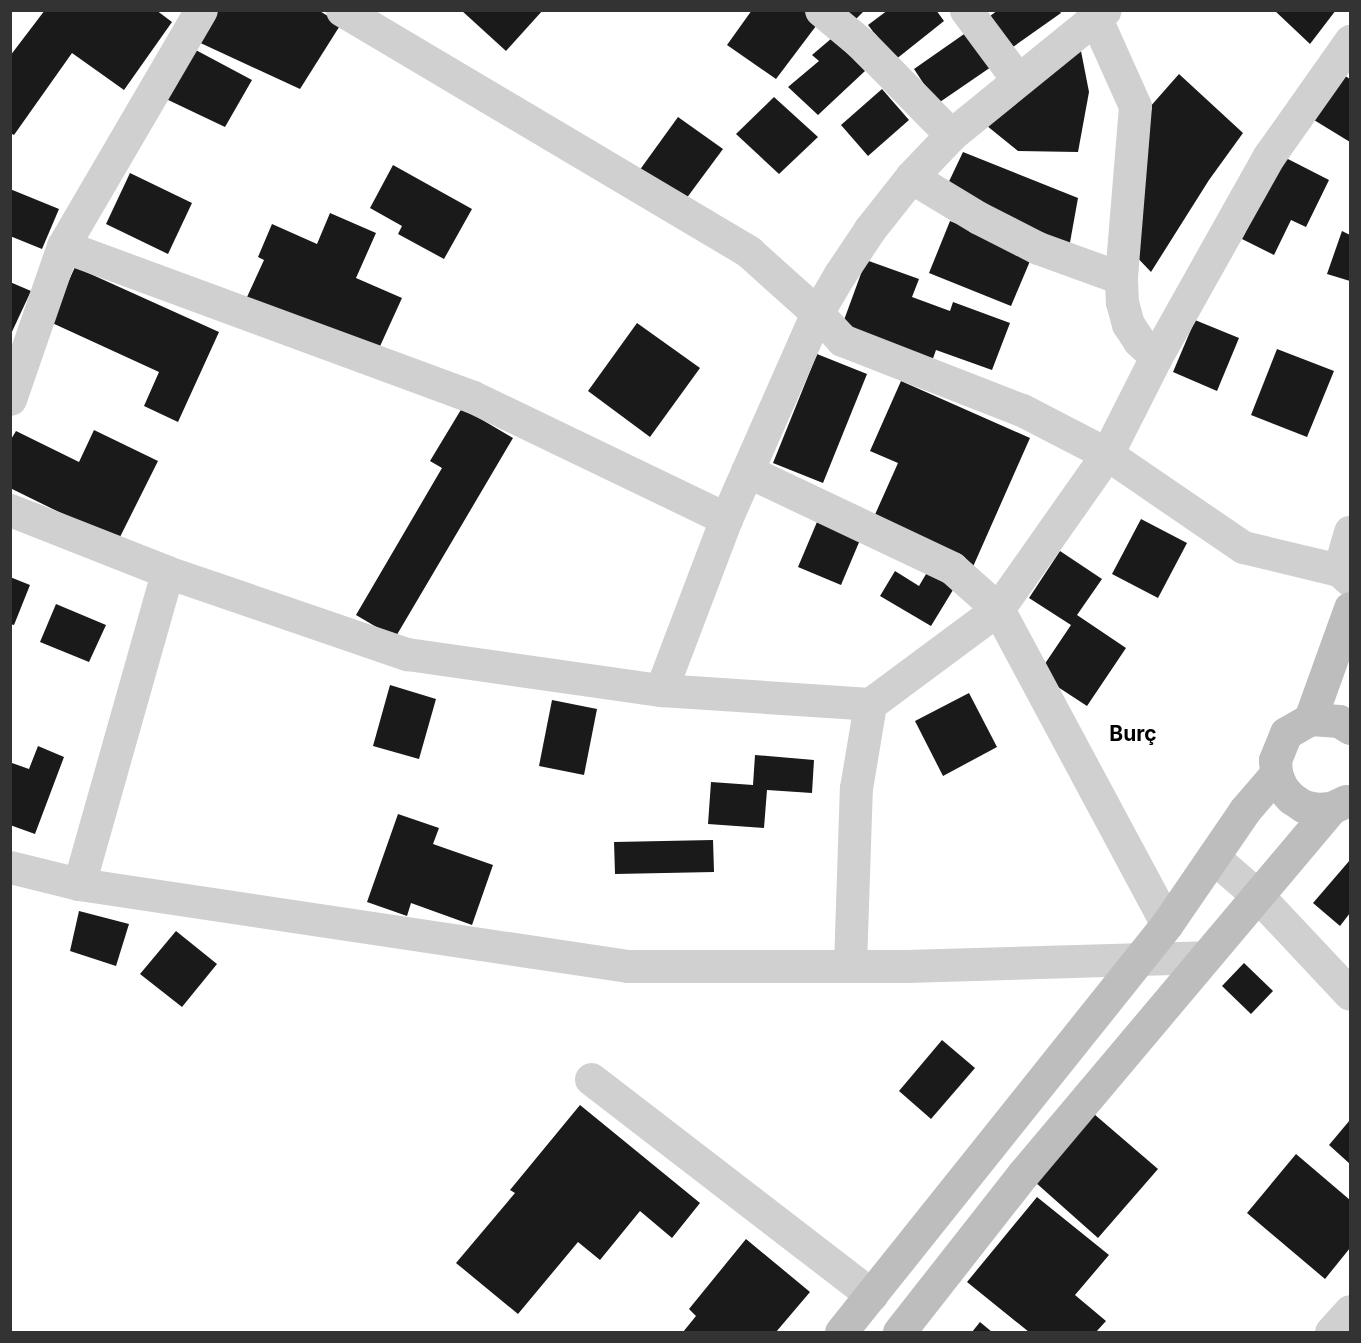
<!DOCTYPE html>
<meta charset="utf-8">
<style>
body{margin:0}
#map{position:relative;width:1361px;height:1343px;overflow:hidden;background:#fff;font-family:Inter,sans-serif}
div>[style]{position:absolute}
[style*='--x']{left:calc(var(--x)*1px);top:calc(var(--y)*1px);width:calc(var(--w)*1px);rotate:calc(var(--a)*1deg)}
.building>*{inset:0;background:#1a1a1a}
.minor>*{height:33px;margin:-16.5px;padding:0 16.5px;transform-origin:16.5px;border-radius:16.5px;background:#d0d0d0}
.secondary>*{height:33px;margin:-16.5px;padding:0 16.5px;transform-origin:16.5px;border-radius:16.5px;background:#bdbdbd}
span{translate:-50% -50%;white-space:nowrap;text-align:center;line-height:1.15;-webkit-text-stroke:6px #fff;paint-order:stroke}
.quarter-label{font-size:21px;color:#000;font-weight:700}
.frame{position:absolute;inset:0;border:12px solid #333;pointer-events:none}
</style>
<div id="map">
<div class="building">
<div style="clip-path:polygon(45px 10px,156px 10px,172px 22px,124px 90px,72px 53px,14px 135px,10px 133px,10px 56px)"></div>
<div style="clip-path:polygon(212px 10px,318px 10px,341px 24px,300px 89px,194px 40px)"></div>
<div style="clip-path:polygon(461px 10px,543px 10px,506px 51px)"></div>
<div style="clip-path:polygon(752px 10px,804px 10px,819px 22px,776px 79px,727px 45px)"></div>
<div style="clip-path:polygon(842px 10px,865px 10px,853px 22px)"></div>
<div style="clip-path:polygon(888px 10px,936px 10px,944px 21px,895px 60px,868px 25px)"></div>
<div style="clip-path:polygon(998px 10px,1059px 10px,1061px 13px,1003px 54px,981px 23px)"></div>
<div style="clip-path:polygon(1274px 10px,1336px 10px,1310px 44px)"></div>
<div style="clip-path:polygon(967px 32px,991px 67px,937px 104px,914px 69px)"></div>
<div style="clip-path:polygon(832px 38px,865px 71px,818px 115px,788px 87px,819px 61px,812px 55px)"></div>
<div style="clip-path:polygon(192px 48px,252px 80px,225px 127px,164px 98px)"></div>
<div style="clip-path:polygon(1081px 51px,1089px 92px,1078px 152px,1018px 151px,976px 117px)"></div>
<div style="clip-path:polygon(1179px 74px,1243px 133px,1209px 180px,1151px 272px,1131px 251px,1142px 116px)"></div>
<div style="clip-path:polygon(1342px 74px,1350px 79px,1350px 142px,1314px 120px)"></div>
<div style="clip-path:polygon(882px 89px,909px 120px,868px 156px,841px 125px)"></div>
<div style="clip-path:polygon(774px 97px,818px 137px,779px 174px,736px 134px)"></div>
<div style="clip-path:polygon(678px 117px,723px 149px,683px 203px,639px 171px)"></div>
<div style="clip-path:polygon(963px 152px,1078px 198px,1069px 248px,944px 192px)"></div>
<div style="clip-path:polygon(1284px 157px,1329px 180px,1306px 227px,1291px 220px,1274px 255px,1242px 239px)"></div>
<div style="clip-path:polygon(393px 165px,472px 209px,444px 259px,398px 234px,402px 226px,370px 208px)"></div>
<div style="clip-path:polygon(130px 173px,192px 203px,168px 254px,106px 224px)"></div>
<div style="clip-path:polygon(10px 189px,59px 209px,42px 249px,10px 236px)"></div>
<div style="clip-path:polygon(330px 213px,376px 233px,356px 278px,402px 298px,376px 355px,247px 297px,264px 260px,258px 257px,272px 224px,317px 244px)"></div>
<div style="clip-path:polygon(950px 221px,1033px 254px,1011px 306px,929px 273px)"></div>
<div style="clip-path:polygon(1342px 231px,1350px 235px,1350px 281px,1327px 274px)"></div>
<div style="clip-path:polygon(866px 260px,919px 279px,912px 297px,950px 311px,953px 302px,1010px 323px,992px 370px,936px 350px,931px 364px,840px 331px)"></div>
<div style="clip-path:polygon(75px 267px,219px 332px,178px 422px,144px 406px,159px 372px,50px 322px)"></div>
<div style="clip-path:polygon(10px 282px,31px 291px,10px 336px)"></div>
<div style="clip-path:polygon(1195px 320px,1239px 338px,1217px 391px,1173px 372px)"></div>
<div style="clip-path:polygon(637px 323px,700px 368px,650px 437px,588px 391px)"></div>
<div style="clip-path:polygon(1277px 349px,1334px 371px,1307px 437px,1251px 415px)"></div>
<div style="clip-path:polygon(817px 354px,867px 374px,823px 483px,773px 463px)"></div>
<div style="clip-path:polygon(901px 381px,1030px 438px,972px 569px,873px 519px,898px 463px,870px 451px)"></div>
<div style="clip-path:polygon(462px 408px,513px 438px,395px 638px,356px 615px,442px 468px,430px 461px)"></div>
<div style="clip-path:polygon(94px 430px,158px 461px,118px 541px,10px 488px,10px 441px,16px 431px,79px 462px)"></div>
<div style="clip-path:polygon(1141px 519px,1187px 543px,1158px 598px,1112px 574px)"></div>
<div style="clip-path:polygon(817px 522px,860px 540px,841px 585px,798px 567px)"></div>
<div style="clip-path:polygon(1060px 551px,1102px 579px,1077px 615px,1126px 648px,1087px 706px,1038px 674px,1071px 625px,1029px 598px)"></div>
<div style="clip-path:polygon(929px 569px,956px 585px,931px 626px,880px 596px,895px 571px,919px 586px)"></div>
<div style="clip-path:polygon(10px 577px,30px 585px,14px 625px,10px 624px)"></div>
<div style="clip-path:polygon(56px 604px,106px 625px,89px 662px,40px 642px)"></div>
<div style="clip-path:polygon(390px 685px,436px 699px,419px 759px,373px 746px)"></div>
<div style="clip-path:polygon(969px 693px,997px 747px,943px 776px,915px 721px)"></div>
<div style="clip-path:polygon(552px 700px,597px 709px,584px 775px,539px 766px)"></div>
<div style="clip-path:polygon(38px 746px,64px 757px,35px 834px,10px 825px,10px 767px,12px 763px,29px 769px)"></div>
<div style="clip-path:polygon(755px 755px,814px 760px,812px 793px,767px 790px,764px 828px,708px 824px,711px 782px,753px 785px)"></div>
<div style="clip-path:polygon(398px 814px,439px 828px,433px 844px,493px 865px,472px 925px,411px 903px,407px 916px,367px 902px)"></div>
<div style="clip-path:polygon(713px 840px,714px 872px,615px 874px,614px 842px)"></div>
<div style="clip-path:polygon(1350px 860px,1350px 913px,1340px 926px,1313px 903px)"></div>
<div style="clip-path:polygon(79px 911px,129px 924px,116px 966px,70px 951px)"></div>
<div style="clip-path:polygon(176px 931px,217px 964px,182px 1007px,140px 974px)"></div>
<div style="clip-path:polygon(1244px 963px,1273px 991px,1251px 1014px,1222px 986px)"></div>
<div style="clip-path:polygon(942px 1040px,975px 1068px,931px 1119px,899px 1091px)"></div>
<div style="clip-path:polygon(580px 1105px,700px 1203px,672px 1238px,640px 1211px,600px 1260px,578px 1242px,518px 1314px,456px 1263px,515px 1193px,510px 1190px)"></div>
<div style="clip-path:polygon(1094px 1114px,1158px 1169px,1098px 1238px,1035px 1182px)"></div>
<div style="clip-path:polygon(1350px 1120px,1350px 1164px,1329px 1145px)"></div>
<div style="clip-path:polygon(1296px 1154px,1350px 1200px,1350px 1248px,1325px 1279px,1247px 1213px)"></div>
<div style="clip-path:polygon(1037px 1197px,1109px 1255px,1075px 1295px,1106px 1321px,1096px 1332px,1029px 1332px,967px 1282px)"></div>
<div style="clip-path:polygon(746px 1239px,810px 1292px,776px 1332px,683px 1332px,696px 1316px,689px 1309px)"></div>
<div style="clip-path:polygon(980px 1322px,992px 1332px,972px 1332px)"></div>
</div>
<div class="minor">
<div style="--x:342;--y:10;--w:474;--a:30.7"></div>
<div style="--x:749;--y:252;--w:91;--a:41.9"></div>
<div style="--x:817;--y:313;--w:37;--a:47"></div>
<div style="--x:842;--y:340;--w:193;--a:21.3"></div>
<div style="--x:1022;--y:410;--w:96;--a:27.4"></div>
<div style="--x:1107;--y:454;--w:165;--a:34.4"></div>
<div style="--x:1243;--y:547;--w:99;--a:13.5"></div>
<div style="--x:1339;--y:570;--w:15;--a:42"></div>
<div style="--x:821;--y:10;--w:55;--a:39.8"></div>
<div style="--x:863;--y:45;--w:126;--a:45.6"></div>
<div style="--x:966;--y:10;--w:87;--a:53.4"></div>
<div style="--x:1092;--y:10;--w:105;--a:65.9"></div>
<div style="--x:1135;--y:106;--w:173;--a:94.7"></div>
<div style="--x:1121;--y:278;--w:24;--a:88"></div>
<div style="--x:1122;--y:302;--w:23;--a:75"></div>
<div style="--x:1128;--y:324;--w:20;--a:57"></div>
<div style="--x:1139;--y:341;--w:23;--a:43"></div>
<div style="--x:911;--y:177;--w:79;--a:31.1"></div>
<div style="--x:979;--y:218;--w:66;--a:27"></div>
<div style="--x:1038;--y:248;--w:88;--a:19.9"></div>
<div style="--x:63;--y:246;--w:437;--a:20.2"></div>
<div style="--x:473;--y:397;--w:281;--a:25.7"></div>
<div style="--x:10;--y:399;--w:162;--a:-70.9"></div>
<div style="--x:63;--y:246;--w:273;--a:-59.7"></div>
<div style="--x:747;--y:471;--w:227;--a:25.3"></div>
<div style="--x:952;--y:568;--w:62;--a:41.7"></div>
<div style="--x:998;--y:609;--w:357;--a:61.8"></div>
<div style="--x:10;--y:510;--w:169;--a:21.5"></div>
<div style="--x:167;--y:572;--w:254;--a:18.9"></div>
<div style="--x:407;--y:654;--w:257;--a:8.1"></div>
<div style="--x:661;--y:690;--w:209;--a:3.8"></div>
<div style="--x:1339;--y:570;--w:40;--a:-74"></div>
<div style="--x:661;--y:690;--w:183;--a:-69.2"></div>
<div style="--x:726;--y:519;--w:225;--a:-66.2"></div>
<div style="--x:817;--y:313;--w:45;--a:-59.5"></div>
<div style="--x:840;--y:274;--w:54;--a:-56.3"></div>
<div style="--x:870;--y:229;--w:66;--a:-51.7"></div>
<div style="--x:911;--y:177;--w:58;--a:-46.4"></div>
<div style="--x:951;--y:135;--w:198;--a:-39.1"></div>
<div style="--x:1213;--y:857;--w:60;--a:40.9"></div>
<div style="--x:1258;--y:896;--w:134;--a:46.8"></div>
<div style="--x:10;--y:867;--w:71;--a:13.8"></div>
<div style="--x:79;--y:884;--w:555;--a:8.5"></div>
<div style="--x:628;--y:966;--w:278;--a:0"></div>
<div style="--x:906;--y:966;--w:299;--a:-1.7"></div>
<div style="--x:79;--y:884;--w:324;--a:-74.2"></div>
<div style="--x:850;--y:965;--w:177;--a:-88.1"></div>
<div style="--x:856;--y:788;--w:85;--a:-80.5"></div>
<div style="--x:870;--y:704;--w:159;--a:-36.6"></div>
<div style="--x:998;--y:609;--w:189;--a:-54.9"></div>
<div style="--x:1107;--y:454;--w:109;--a:-63.2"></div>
<div style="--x:1156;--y:357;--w:231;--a:-60.7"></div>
<div style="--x:1269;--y:156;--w:141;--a:-54.8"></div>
<div style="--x:591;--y:1079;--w:354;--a:37.6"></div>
<div style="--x:1331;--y:1332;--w:28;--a:-48"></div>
</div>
<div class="secondary">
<div style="--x:1310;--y:719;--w:118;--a:-70.2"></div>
<div style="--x:1346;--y:801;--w:17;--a:155"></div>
<div style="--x:1331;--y:808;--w:14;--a:176"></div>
<div style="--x:1317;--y:809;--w:14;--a:-168"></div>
<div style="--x:1303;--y:806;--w:14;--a:-146"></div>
<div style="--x:1291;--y:798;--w:13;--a:-132"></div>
<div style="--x:1282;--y:788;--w:15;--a:-113"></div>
<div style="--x:1276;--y:774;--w:14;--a:-94"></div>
<div style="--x:1275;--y:760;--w:29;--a:-68"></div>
<div style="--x:1286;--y:733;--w:28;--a:-30"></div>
<div style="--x:1310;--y:719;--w:29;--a:4"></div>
<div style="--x:1339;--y:721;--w:13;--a:32"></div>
<div style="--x:841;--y:1332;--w:522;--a:-51.37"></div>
<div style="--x:1167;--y:924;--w:138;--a:-55.6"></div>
<div style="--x:1245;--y:810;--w:48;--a:-49.3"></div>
<div style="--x:899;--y:1332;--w:201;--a:-51.9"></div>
<div style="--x:1023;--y:1174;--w:478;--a:-49.9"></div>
</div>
<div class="quarter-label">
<span style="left:1133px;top:734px">Burç</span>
</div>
<div class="frame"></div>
</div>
